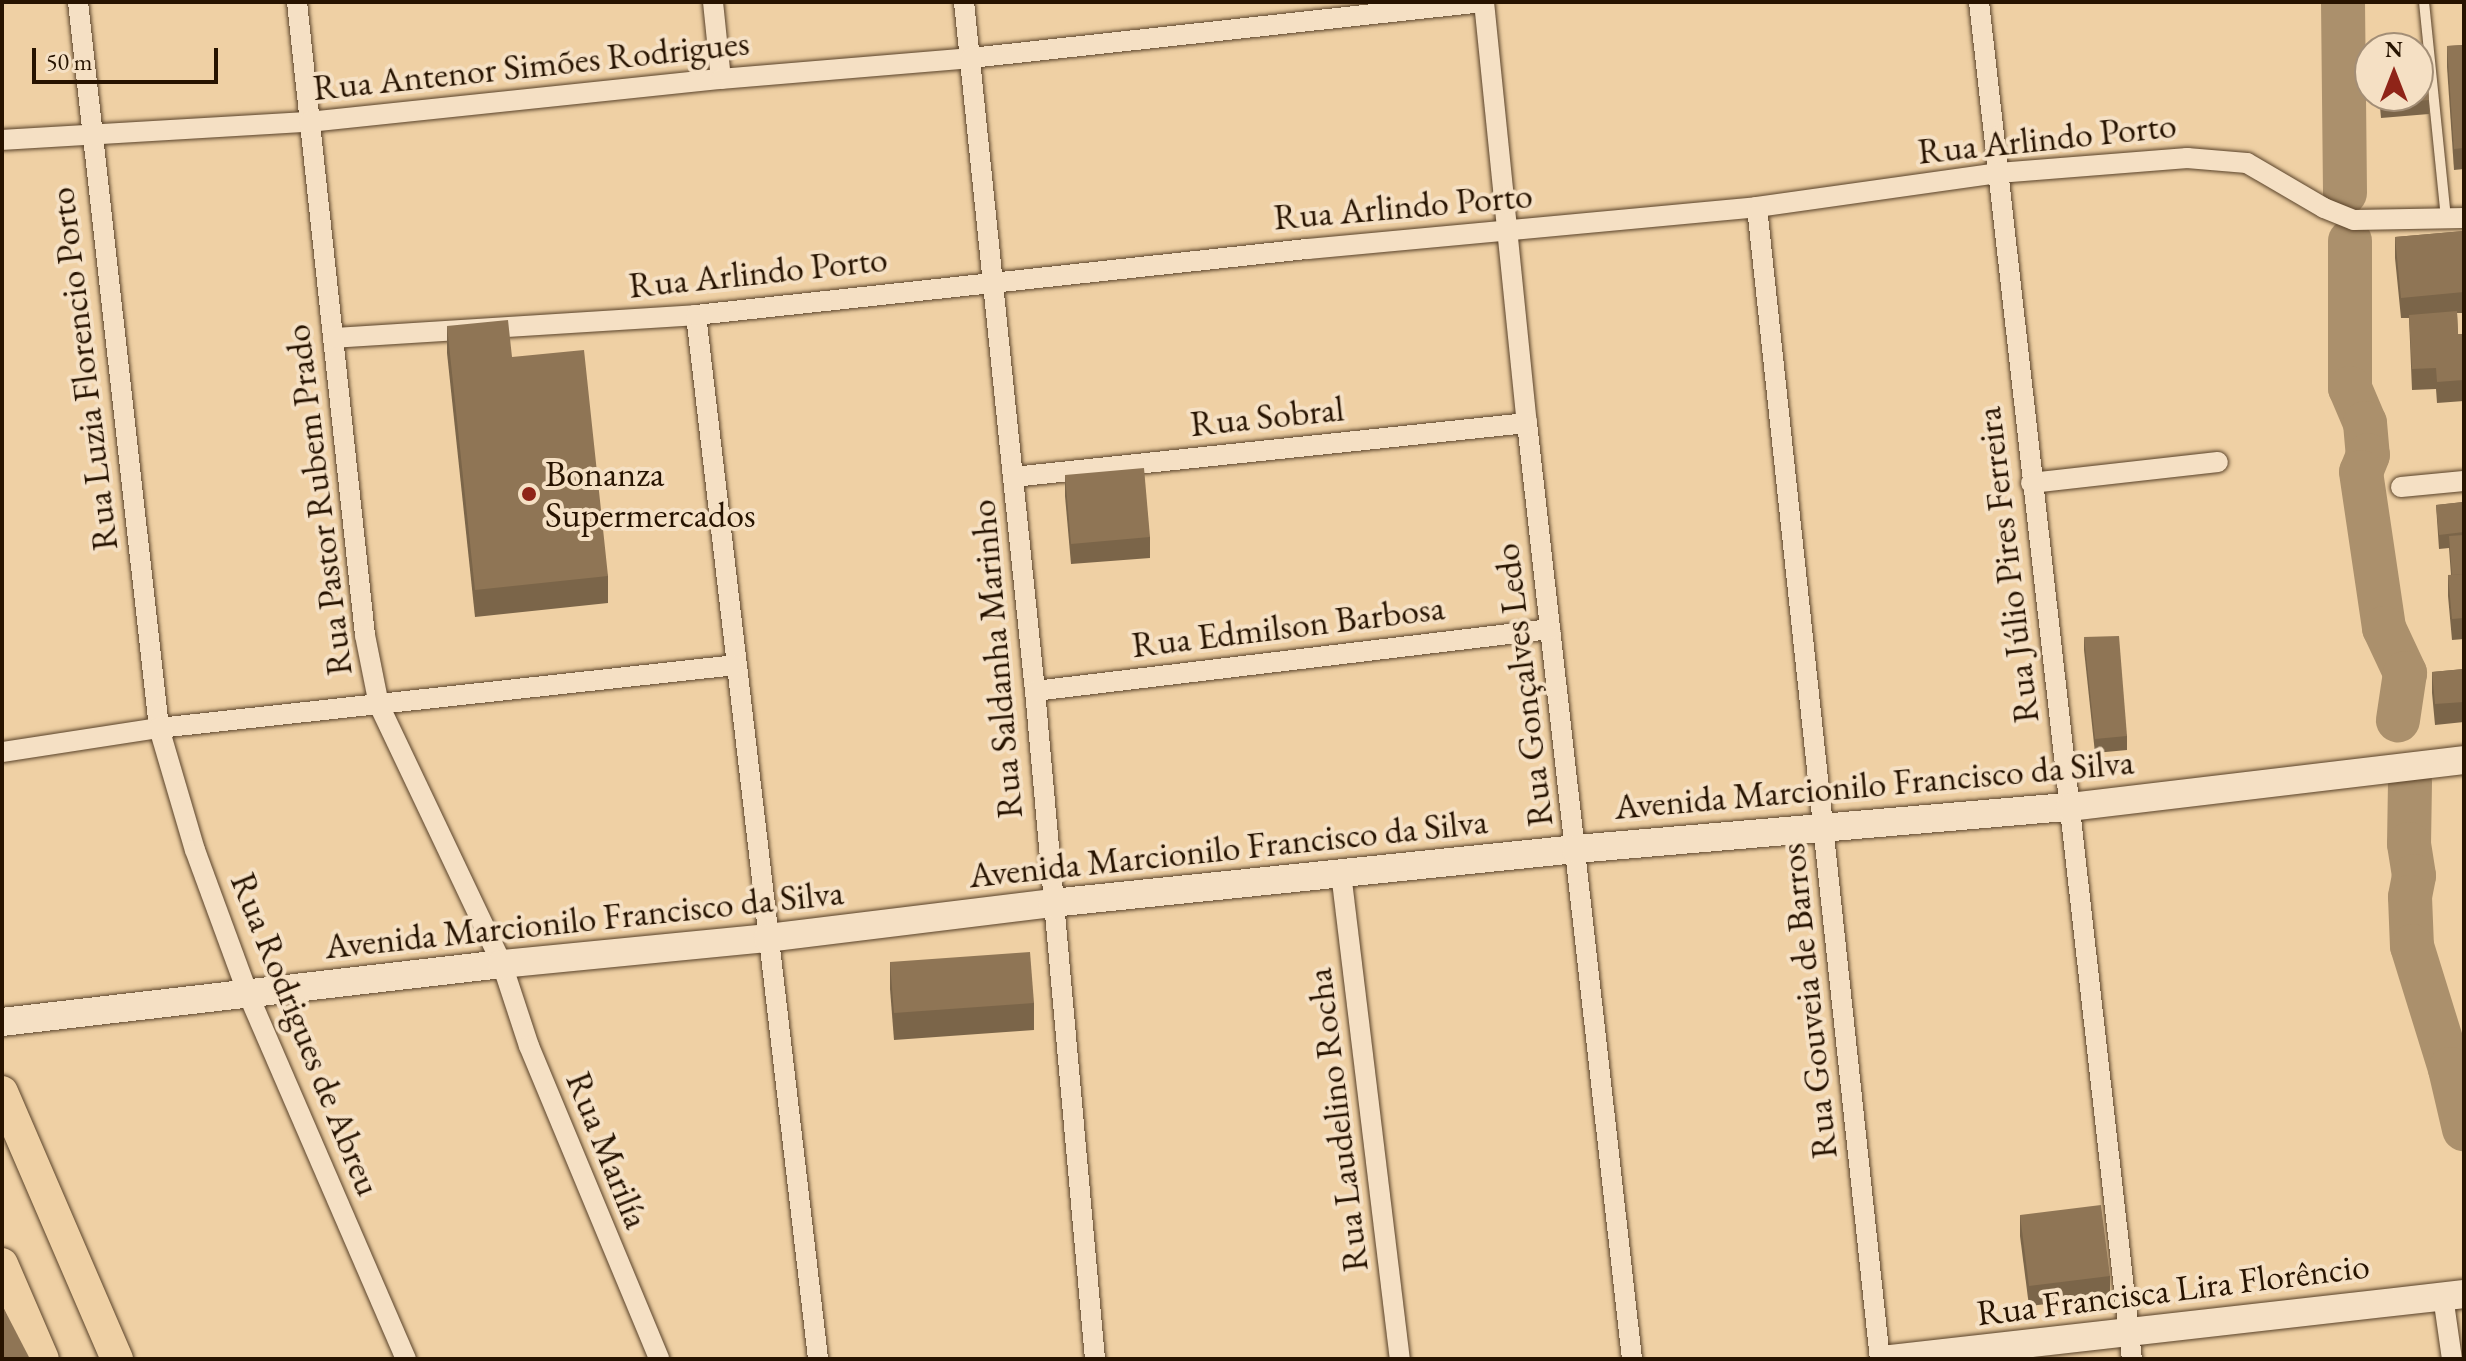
<!DOCTYPE html>
<meta charset="utf-8">
<style>
body{margin:0}
#map{position:relative;width:2466px;height:1361px;overflow:hidden;background:#efd0a4;font-family:"EB Garamond",serif}
div>[style]{position:absolute}
[style*='--x']{left:calc(var(--x)*1px);top:calc(var(--y)*1px);width:calc(var(--w)*1px);rotate:calc(var(--a)*1deg)}
.river>*{height:44px;margin:-22px;padding:0 22px;transform-origin:22px;border-radius:22px;background:#ab906c}
.roads{filter:drop-shadow(0 0 2px #594229) drop-shadow(0 0 2px #594229)}
.lane>*{height:10px;margin:-5px;padding:0 5px;transform-origin:5px;border-radius:5px;background:#f5e0c4}
.street>*{height:20px;margin:-10px;padding:0 10px;transform-origin:10px;border-radius:10px;background:#f5e0c4}
.secondary>*{height:28px;margin:-14px;padding:0 14px;transform-origin:14px;border-radius:14px;background:#f5e0c4}
.primary>*{height:32px;margin:-16px;padding:0 16px;transform-origin:16px;border-radius:16px;background:#efd0a4}
.wall>*{inset:0;background:#7b6549}
.building>*{inset:0;background:#8f7555}
.dots>*{width:22px;height:22px;translate:-50% -50%;box-sizing:border-box;border:4px solid #f5e0c4;border-radius:50%}
span{translate:-50% -50%;white-space:nowrap;text-align:center;line-height:1.15;-webkit-text-stroke:8px #f5e0c4;paint-order:stroke}
.street-label{font-size:36px;color:#271300}
.poi-label{font-size:36px;color:#271300}
.left{translate:0 -50%;text-align:left}
.frame{position:absolute;inset:0;border:4px solid #271300;pointer-events:none}
.north{position:absolute;left:2354px;top:32px;width:80px;height:80px;box-sizing:border-box;background:#f5e0c4;border:2px solid #a38e76;border-radius:50%;rotate:0deg;font-size:22px;font-weight:700;line-height:32px;text-align:center;color:#271300}
.north::after{content:'';display:block;margin:auto;width:28px;height:36px;background:#8f2418;clip-path:polygon(50% 0,100% 100%,50% 72%,0 100%)}
.scale{position:absolute;left:32px;top:48px;width:186px;height:36px;box-sizing:border-box;border:4px solid #271300;border-top:0;padding-left:10px;font-size:24px;line-height:28px;white-space:nowrap;color:#271300;-webkit-text-stroke:6px #f5e0c4;paint-order:stroke}
</style>
<div id="map">
<div class="river">
<div style="--x:2343;--y:2;--w:191;--a:89.4"></div>
<div style="--x:2350;--y:241;--w:147;--a:90"></div>
<div style="--x:2350;--y:388;--w:38;--a:67"></div>
<div style="--x:2365;--y:423;--w:32;--a:85"></div>
<div style="--x:2368;--y:455;--w:18;--a:112"></div>
<div style="--x:2361;--y:472;--w:158;--a:81.6"></div>
<div style="--x:2384;--y:628;--w:50;--a:65"></div>
<div style="--x:2405;--y:673;--w:48;--a:98.5"></div>
<div style="--x:2410;--y:782;--w:62;--a:90.9"></div>
<div style="--x:2409;--y:844;--w:32;--a:81"></div>
<div style="--x:2414;--y:876;--w:21;--a:101"></div>
<div style="--x:2410;--y:897;--w:49;--a:87.7"></div>
<div style="--x:2412;--y:946;--w:129;--a:72.8"></div>
<div style="--x:2450;--y:1069;--w:62;--a:76.9"></div>
</div>
<div class="roads">
<div class="lane">
<div style="--x:2424;--y:2;--w:217;--a:84.2"></div>
</div>
<div class="street">
<div style="--x:78;--y:2;--w:731;--a:83.63"></div>
<div style="--x:159;--y:728;--w:127;--a:73.6"></div>
<div style="--x:195;--y:850;--w:153;--a:69.8"></div>
<div style="--x:248;--y:994;--w:398;--a:66.6"></div>
<div style="--x:297;--y:2;--w:637;--a:83.87"></div>
<div style="--x:365;--y:635;--w:71;--a:78.7"></div>
<div style="--x:379;--y:705;--w:287;--a:64.6"></div>
<div style="--x:502;--y:964;--w:86;--a:71.8"></div>
<div style="--x:529;--y:1046;--w:339;--a:67.4"></div>
<div style="--x:713;--y:2;--w:77;--a:84.1"></div>
<div style="--x:964;--y:2;--w:693;--a:84.12"></div>
<div style="--x:1035;--y:691;--w:671;--a:84.87"></div>
<div style="--x:1484;--y:2;--w:423;--a:84.2"></div>
<div style="--x:1527;--y:423;--w:942;--a:83.6"></div>
<div style="--x:1979;--y:2;--w:1366;--a:83.57"></div>
<div style="--x:2;--y:140;--w:308;--a:-3.4"></div>
<div style="--x:309;--y:122;--w:414;--a:-6"></div>
<div style="--x:721;--y:79;--w:251;--a:-4.8"></div>
<div style="--x:971;--y:58;--w:515;--a:-6.24"></div>
<div style="--x:1757;--y:207;--w:1159;--a:83.91"></div>
<div style="--x:696;--y:315;--w:1051;--a:83.33"></div>
<div style="--x:333;--y:338;--w:364;--a:-3.6"></div>
<div style="--x:696;--y:315;--w:615;--a:-6.17"></div>
<div style="--x:1307;--y:249;--w:452;--a:-5.3"></div>
<div style="--x:1757;--y:207;--w:243;--a:-8"></div>
<div style="--x:1998;--y:173;--w:190;--a:-4.5"></div>
<div style="--x:2187;--y:158;--w:60;--a:4.8"></div>
<div style="--x:2247;--y:163;--w:89;--a:30.3"></div>
<div style="--x:2324;--y:208;--w:32;--a:22"></div>
<div style="--x:2354;--y:220;--w:110;--a:-1"></div>
<div style="--x:1013;--y:477;--w:517;--a:-6"></div>
<div style="--x:2031;--y:483;--w:188;--a:-6.4"></div>
<div style="--x:2401;--y:487;--w:63;--a:-5.4"></div>
<div style="--x:1035;--y:691;--w:519;--a:-6.86"></div>
<div style="--x:2;--y:752;--w:159;--a:-8.7"></div>
<div style="--x:159;--y:728;--w:580;--a:-6.23"></div>
<div style="--x:1341;--y:873;--w:490;--a:83.1"></div>
<div style="--x:2443;--y:1296;--w:64;--a:81.9"></div>
</div>
<div class="secondary">
<div style="--x:2;--y:1022;--w:503;--a:-6.62"></div>
<div style="--x:502;--y:964;--w:267;--a:-5.6"></div>
<div style="--x:768;--y:938;--w:286;--a:-7"></div>
<div style="--x:1052;--y:903;--w:527;--a:-5.88"></div>
<div style="--x:1576;--y:849;--w:496;--a:-4.9"></div>
<div style="--x:2070;--y:807;--w:397;--a:-6.8"></div>
<div style="--x:1891;--y:1359;--w:577;--a:-6.47"></div>
</div>
<div class="primary">
<div style="--x:2;--y:1092;--w:291;--a:66.7"></div>
<div style="--x:2;--y:1264;--w:103;--a:66.7"></div>
</div>
</div>
<div class="wall">
<div style="clip-path:polygon(2464px 45px,2464px 169px,2454px 170px,2447px 67px,2447px 46px)"></div>
<div style="clip-path:polygon(2379px 96px,2418px 96px,2429px 100px,2429px 114px,2381px 118px)"></div>
<div style="clip-path:polygon(2464px 231px,2464px 313px,2457px 313px,2458px 334px,2464px 334px,2464px 401px,2437px 403px,2436px 389px,2412px 390px,2409px 318px,2401px 318px,2395px 258px,2395px 237px)"></div>
<div style="clip-path:polygon(447px 326px,512px 357px,608px 576px,608px 603px,475px 617px,447px 353px)"></div>
<div style="clip-path:polygon(1065px 475px,1150px 537px,1150px 558px,1071px 564px,1065px 496px)"></div>
<div style="clip-path:polygon(2463px 489px,2464px 639px,2452px 640px,2448px 596px,2448px 575px,2451px 575px,2449px 548px,2439px 549px,2436px 505px,2463px 502px)"></div>
<div style="clip-path:polygon(2084px 637px,2127px 736px,2127px 750px,2095px 753px,2084px 650px)"></div>
<div style="clip-path:polygon(2464px 669px,2464px 722px,2435px 725px,2432px 693px,2432px 672px)"></div>
<div style="clip-path:polygon(890px 962px,1034px 1003px,1034px 1030px,894px 1040px,890px 989px)"></div>
<div style="clip-path:polygon(2020px 1215px,2110px 1276px,2110px 1297px,2029px 1306px,2020px 1236px)"></div>
</div>
<div class="building">
<div style="clip-path:polygon(2464px 45px,2464px 148px,2454px 149px,2447px 46px)"></div>
<div style="clip-path:polygon(2428px 78px,2429px 100px,2381px 104px,2380px 96px,2418px 96px,2418px 79px)"></div>
<div style="clip-path:polygon(2464px 231px,2464px 292px,2401px 298px,2395px 237px)"></div>
<div style="clip-path:polygon(2457px 311px,2458px 334px,2464px 334px,2464px 380px,2437px 382px,2436px 368px,2412px 369px,2409px 315px)"></div>
<div style="clip-path:polygon(508px 320px,512px 357px,584px 350px,608px 576px,475px 590px,447px 326px)"></div>
<div style="clip-path:polygon(1144px 468px,1150px 537px,1071px 544px,1065px 475px)"></div>
<div style="clip-path:polygon(2464px 502px,2464px 532px,2439px 535px,2436px 505px)"></div>
<div style="clip-path:polygon(2464px 535px,2464px 574px,2452px 575px,2449px 536px)"></div>
<div style="clip-path:polygon(2464px 574px,2464px 618px,2452px 619px,2448px 575px)"></div>
<div style="clip-path:polygon(2119px 636px,2127px 736px,2095px 739px,2084px 637px)"></div>
<div style="clip-path:polygon(2464px 669px,2464px 702px,2435px 704px,2432px 672px)"></div>
<div style="clip-path:polygon(1030px 952px,1034px 1003px,894px 1013px,890px 962px)"></div>
<div style="clip-path:polygon(2101px 1205px,2110px 1276px,2029px 1286px,2020px 1215px)"></div>
<div style="clip-path:polygon(2px 1305px,30px 1359px,2px 1359px)"></div>
</div>
<div class="dots">
<div style="left:529px;top:494px;background:#8f2418"></div>
</div>
<div class="street-label">
<span style="left:531px;top:65px;rotate:-6deg">Rua Antenor Simões Rodrigues</span>
<span style="left:2047px;top:138px;rotate:-6deg">Rua Arlindo Porto</span>
<span style="left:1403px;top:206px;rotate:-5deg">Rua Arlindo Porto</span>
<span style="left:758px;top:272px;rotate:-6deg">Rua Arlindo Porto</span>
<span style="left:83px;top:369px;rotate:-97deg">Rua Luzia Florencio Porto</span>
<span style="left:1267px;top:416px;rotate:-6deg">Rua Sobral</span>
<span style="left:318px;top:500px;rotate:-97deg">Rua Pastor Rubem Prado</span>
<span style="left:2007px;top:565px;rotate:-97deg">Rua Júlio Pires Ferreira</span>
<span style="left:1288px;top:626px;rotate:-7deg">Rua Edmilson Barbosa</span>
<span style="left:996px;top:659px;rotate:-95deg">Rua Saldanha Marinho</span>
<span style="left:1523px;top:685px;rotate:-97deg">Rua Gonçalves Ledo</span>
<span style="left:1874px;top:784px;rotate:-5deg">Avenida Marcionilo Francisco da Silva</span>
<span style="left:1228px;top:848px;rotate:-6deg">Avenida Marcionilo Francisco da Silva</span>
<span style="left:584px;top:919px;rotate:-6deg">Avenida Marcionilo Francisco da Silva</span>
<span style="left:1808px;top:1001px;rotate:-96deg">Rua Gouveia de Barros</span>
<span style="left:306px;top:1034px;rotate:68deg">Rua Rodrigues de Abreu</span>
<span style="left:1337px;top:1120px;rotate:-97deg">Rua Laudelino Rocha</span>
<span style="left:608px;top:1150px;rotate:68deg">Rua Marilía</span>
<span style="left:2173px;top:1289px;rotate:-7deg">Rua Francisca Lira Florêncio</span>
</div>
<div class="poi-label">
<span class="left" style="left:545px;top:494px">Bonanza<br>Supermercados</span>
</div>
<div class="frame"></div>
<div class="north">N</div>
<div class="scale">50 m</div>
</div>
